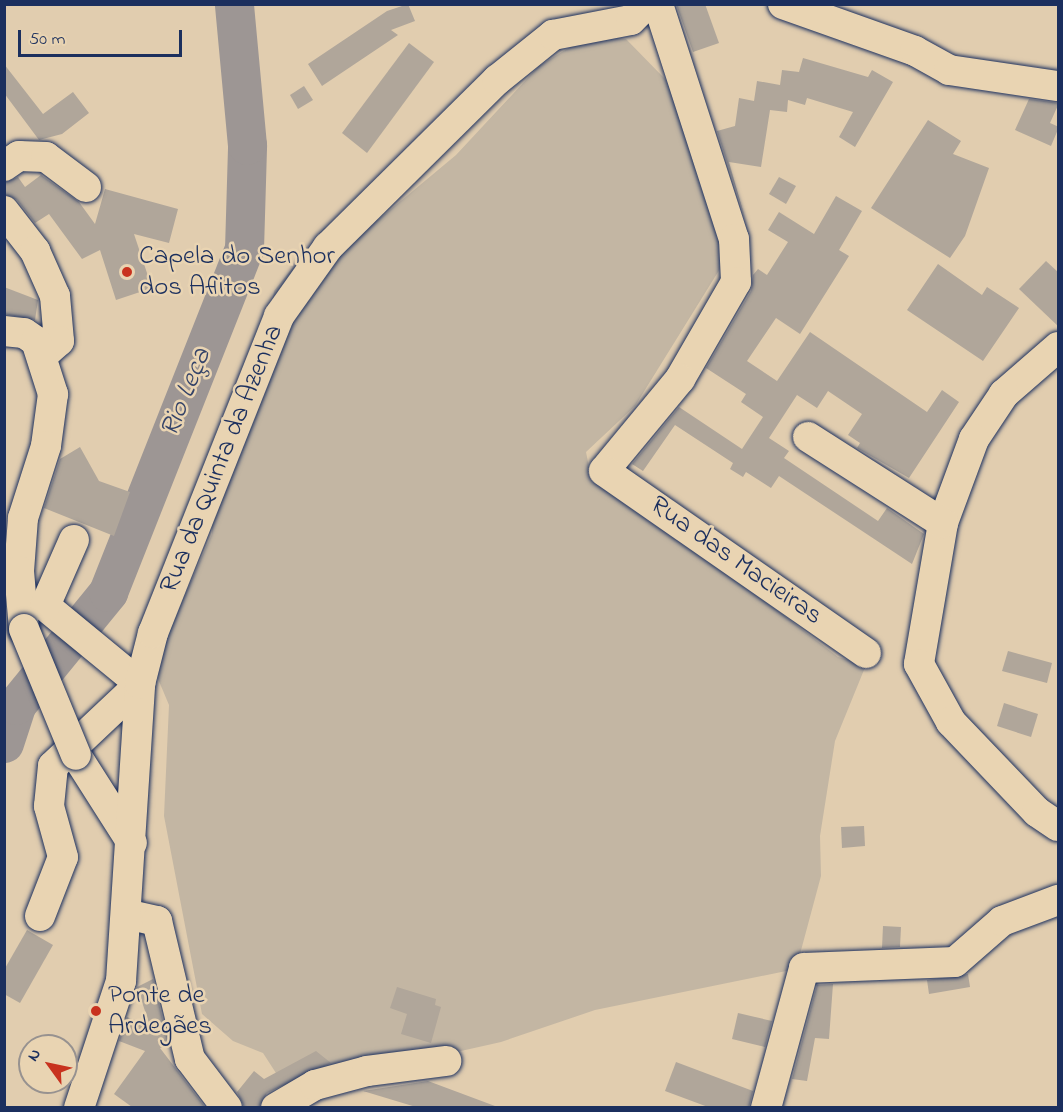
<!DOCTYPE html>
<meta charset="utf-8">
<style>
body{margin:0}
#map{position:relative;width:1063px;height:1112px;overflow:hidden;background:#e1cdaf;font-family:"Indie Flower",sans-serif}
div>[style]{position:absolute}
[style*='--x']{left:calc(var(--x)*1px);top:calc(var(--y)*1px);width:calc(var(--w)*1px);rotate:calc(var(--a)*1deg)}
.green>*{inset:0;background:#c3b6a3}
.river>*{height:39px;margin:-19.5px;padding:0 19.5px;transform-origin:19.5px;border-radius:19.5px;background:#9d9694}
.building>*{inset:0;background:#b0a69a}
.roads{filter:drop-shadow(0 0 2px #1b2f5e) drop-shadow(0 0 2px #1b2f5e)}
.minor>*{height:30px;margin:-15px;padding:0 15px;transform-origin:15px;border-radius:15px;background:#e9d4b2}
.bridges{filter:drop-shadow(0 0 2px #1b2f5e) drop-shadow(0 0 2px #1b2f5e)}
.minor-bridge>*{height:30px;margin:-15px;padding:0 15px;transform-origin:15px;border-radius:15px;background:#e9d4b2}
.dots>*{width:16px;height:16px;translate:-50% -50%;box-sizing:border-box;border:3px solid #e9d4b2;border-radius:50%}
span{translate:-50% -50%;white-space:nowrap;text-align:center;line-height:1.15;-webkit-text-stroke:5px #e9d4b2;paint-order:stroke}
.poi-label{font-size:27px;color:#1b2f5e}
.left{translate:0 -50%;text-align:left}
.street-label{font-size:27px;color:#1b2f5e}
.water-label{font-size:28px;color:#354469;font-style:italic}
.frame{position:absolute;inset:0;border:6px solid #1b2f5e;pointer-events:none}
.north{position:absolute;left:18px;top:1034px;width:60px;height:60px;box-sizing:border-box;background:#e9d4b2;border:2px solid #979290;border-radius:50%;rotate:303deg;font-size:16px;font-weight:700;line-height:24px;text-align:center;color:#1b2f5e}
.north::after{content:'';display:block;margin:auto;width:21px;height:27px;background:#c8321e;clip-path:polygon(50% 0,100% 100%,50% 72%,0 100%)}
.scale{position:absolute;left:18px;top:30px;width:164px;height:27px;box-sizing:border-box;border:3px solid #1b2f5e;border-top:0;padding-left:8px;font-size:18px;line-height:21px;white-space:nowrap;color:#1b2f5e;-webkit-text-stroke:4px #e9d4b2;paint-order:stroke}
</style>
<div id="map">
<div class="green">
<div style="clip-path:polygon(590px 35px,626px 39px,666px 80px,703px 156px,723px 264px,635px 406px,586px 452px,591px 477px,679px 535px,838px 657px,866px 665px,835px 741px,820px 836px,821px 876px,796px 969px,595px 1010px,501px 1042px,287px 1090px,263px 1053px,233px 1041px,202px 1014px,164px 816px,169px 705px,153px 667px,212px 534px,212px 493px,268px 333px,274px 291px,324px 228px,378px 220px,456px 155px,539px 66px)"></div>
</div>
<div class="river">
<div style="--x:4;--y:743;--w:40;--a:-72"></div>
<div style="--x:16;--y:705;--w:146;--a:-50.8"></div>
<div style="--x:108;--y:592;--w:369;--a:-68.4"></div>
<div style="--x:244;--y:249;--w:104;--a:-88.3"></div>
<div style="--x:247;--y:145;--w:142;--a:-95.3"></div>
</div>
<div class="building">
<div style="clip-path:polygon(408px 4px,415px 21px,391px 30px,398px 35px,322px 86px,308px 64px,387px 11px)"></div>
<div style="clip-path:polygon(676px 4px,705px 4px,719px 43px,693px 52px)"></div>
<div style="clip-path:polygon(409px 43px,434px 62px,367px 153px,342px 133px)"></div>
<div style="clip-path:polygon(803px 58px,868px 77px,872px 70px,893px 82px,855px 147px,839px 137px,853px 112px,807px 98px,805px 105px,788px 100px,787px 112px,770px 110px,761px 167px,729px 162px,745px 218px,717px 131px,735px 126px,739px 98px,754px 101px,757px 81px,780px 85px,782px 70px,799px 72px)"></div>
<div style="clip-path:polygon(4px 64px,43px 114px,73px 92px,89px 113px,62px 134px,39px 140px,4px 93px)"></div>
<div style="clip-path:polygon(304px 86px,313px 100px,298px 109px,290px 95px)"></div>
<div style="clip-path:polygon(1029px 99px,1059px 103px,1050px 123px,1059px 127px,1051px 146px,1015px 130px)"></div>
<div style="clip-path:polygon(928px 120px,961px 141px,953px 154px,989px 168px,965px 236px,950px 258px,871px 208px)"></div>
<div style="clip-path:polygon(41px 175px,79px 202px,95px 224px,105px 189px,178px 209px,169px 243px,134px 234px,152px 288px,116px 300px,100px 250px,82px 259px,49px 214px,35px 223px,17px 200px,4px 194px,4px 183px,18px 177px,25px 187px)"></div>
<div style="clip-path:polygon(779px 177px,796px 186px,786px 204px,769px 194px)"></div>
<div style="clip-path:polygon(836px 196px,862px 211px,839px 250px,849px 256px,800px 334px,776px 318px,747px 361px,777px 381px,810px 332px,927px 412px,942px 390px,959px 402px,909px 478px,857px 448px,860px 443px,848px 435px,862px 414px,828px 391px,817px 408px,797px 395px,769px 438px,789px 451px,784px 458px,878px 521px,887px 508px,924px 534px,912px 564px,779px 476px,771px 488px,746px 472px,743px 477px,730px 469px,733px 463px,675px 425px,643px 471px,632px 464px,679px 407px,742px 449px,763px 417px,741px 402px,746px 394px,706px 368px,751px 291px,753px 275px,758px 269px,767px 275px,788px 242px,768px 230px,779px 212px,814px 234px)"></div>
<div style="clip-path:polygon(1046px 261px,1059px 273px,1059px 327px,1019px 289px)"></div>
<div style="clip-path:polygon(938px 264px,982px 295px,987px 287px,1019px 308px,983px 361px,907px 310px)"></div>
<div style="clip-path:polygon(4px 287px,38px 300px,35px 320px,4px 314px)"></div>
<div style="clip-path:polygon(80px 447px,99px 481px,130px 492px,114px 536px,44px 508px,60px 459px)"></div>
<div style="clip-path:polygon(1008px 651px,1052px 663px,1047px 683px,1002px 671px)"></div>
<div style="clip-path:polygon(1004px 703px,1038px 714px,1031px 737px,997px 726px)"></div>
<div style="clip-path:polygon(864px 826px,865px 846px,842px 848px,841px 827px)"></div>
<div style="clip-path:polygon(883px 926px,901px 927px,900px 947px,882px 948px)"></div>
<div style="clip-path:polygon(27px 930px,53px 945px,20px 1003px,4px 994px,4px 970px)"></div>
<div style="clip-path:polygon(968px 974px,970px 987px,929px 994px,927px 980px)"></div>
<div style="clip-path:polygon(153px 979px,169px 1045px,160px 1048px,205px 1107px,132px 1107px,114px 1094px,145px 1051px,119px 1041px,127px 1017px,150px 1026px,137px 987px)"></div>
<div style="clip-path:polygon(833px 984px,829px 1039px,815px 1038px,807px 1081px,792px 1079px,817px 985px)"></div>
<div style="clip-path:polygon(397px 987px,436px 999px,435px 1005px,441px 1007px,431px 1043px,401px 1034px,407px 1014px,390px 1008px)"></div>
<div style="clip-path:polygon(738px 1013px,772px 1021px,765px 1047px,732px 1039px)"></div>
<div style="clip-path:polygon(316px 1051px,331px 1063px,267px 1093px,259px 1107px,244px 1107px,237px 1092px,254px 1071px,264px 1079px)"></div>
<div style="clip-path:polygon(676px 1062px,753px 1091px,749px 1107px,708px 1107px,665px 1091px)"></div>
<div style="clip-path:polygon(428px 1081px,495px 1106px,495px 1107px,416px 1107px,363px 1091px)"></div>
</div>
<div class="roads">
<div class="minor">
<div style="--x:658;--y:4;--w:247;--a:72.1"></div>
<div style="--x:734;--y:239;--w:43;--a:87.3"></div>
<div style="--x:736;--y:282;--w:112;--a:120"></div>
<div style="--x:680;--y:379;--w:119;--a:129.6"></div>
<div style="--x:604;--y:471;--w:319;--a:34.8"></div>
<div style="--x:783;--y:4;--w:140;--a:19.6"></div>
<div style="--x:915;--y:51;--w:39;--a:29"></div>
<div style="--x:949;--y:70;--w:110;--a:8.4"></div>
<div style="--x:4;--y:166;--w:18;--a:-34"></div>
<div style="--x:19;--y:156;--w:27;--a:2"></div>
<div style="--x:46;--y:157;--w:50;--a:36.9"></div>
<div style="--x:4;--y:211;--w:51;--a:52.2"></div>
<div style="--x:35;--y:251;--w:49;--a:66"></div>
<div style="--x:55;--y:296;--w:45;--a:84.9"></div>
<div style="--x:59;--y:341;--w:20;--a:139"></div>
<div style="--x:4;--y:331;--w:20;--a:6"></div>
<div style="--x:24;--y:333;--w:14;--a:34"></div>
<div style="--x:36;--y:341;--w:56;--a:72.2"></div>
<div style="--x:53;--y:394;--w:52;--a:97.7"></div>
<div style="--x:46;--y:446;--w:76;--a:107.7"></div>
<div style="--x:23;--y:518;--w:53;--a:94.3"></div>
<div style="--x:19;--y:571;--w:58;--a:85.1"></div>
<div style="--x:1058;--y:347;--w:72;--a:139"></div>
<div style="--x:1004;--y:394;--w:54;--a:123.7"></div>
<div style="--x:974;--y:439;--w:90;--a:110.3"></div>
<div style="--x:943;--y:523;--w:143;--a:99.7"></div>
<div style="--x:919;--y:664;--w:66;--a:61.1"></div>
<div style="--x:951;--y:722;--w:124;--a:46.3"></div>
<div style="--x:1037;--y:812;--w:25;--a:34"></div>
<div style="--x:808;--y:437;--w:160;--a:32.5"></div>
<div style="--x:76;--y:755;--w:104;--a:57.5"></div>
<div style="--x:126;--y:914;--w:32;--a:13"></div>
<div style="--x:157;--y:921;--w:142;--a:76.6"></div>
<div style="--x:190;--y:1059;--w:61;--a:52.9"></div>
<div style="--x:40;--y:916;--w:63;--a:-68.7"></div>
<div style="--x:63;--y:857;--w:53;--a:-105.4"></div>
<div style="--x:49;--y:806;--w:40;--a:-84.3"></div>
<div style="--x:53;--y:766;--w:120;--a:-43.3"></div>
<div style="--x:140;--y:684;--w:123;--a:-140.6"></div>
<div style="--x:45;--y:606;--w:72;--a:-66.3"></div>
<div style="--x:79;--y:1108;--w:134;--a:-71.7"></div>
<div style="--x:121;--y:981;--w:298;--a:-86.3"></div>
<div style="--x:140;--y:684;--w:53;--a:-75.7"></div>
<div style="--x:153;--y:633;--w:341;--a:-68.3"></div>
<div style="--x:279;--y:316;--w:85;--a:-54.6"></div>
<div style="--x:328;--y:247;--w:238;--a:-44.7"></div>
<div style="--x:497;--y:80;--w:72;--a:-38.8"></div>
<div style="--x:553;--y:35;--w:79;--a:-10.9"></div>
<div style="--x:631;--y:20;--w:23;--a:-45"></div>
<div style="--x:276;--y:1108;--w:45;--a:-30.5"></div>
<div style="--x:315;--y:1085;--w:54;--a:-15.1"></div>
<div style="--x:367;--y:1071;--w:80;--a:-7.2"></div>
<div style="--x:766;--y:1108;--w:145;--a:-74.8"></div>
<div style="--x:804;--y:968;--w:151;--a:-2.3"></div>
<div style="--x:955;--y:962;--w:62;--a:-41.1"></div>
<div style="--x:1002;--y:921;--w:60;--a:-20.6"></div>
</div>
</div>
<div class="bridges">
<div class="minor-bridge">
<div style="--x:24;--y:629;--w:136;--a:67.6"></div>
</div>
</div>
<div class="dots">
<div style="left:127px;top:272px;background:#c8321e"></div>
<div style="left:96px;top:1011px;background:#c8321e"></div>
</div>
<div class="poi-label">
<span class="left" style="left:139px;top:272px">Capela do Senhor<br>dos Aflitos</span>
<span class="left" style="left:108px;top:1011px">Ponte de<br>Ardegães</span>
</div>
<div class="street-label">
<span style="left:222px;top:459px;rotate:-68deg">Rua da Quinta da Azenha</span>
<span style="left:736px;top:561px;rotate:35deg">Rua das Macieiras</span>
</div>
<div class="water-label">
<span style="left:187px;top:393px;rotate:-68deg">Rio Leça</span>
</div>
<div class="frame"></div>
<div class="north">N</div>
<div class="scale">50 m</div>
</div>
